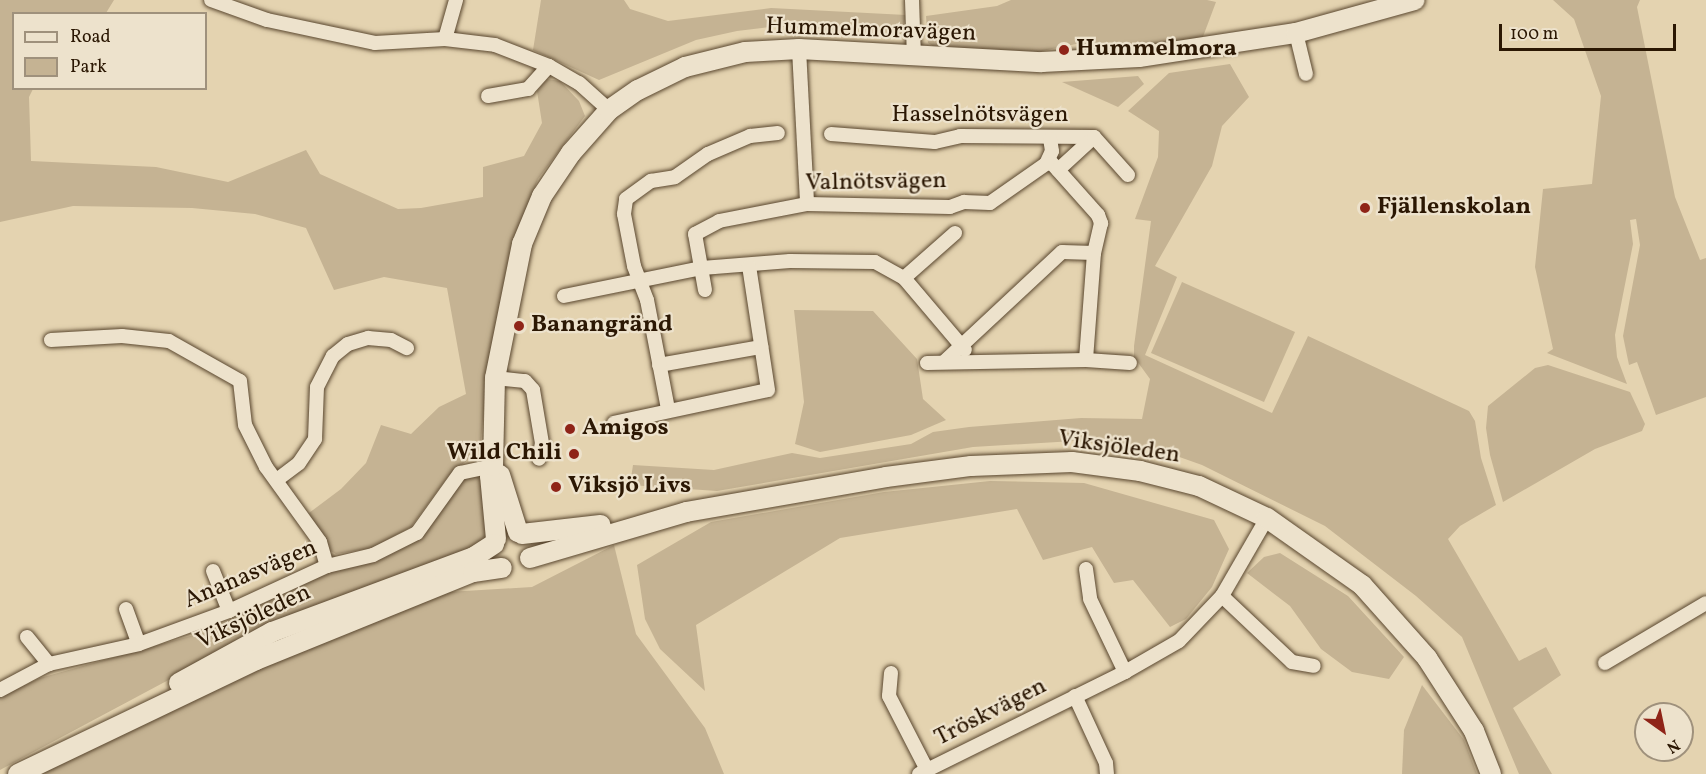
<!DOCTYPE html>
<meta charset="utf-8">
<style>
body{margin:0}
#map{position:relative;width:1706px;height:774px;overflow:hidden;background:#e4d3b0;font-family:Vollkorn,serif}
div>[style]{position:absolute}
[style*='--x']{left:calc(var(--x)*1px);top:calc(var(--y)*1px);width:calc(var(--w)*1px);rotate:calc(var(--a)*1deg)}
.green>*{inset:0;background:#c5b393}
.roads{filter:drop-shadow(0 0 2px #59462e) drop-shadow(0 0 2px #59462e)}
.street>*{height:14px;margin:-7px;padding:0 7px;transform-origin:7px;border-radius:7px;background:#ede2cc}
.secondary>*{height:20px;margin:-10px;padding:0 10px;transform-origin:10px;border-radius:10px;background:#ede2cc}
.dots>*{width:16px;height:16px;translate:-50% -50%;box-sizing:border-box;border:3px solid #ede2cc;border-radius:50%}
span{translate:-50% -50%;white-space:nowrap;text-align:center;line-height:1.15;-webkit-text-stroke:4.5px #ede2cc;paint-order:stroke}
.street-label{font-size:24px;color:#2b1703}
.poi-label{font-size:24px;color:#2b1703;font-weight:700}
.left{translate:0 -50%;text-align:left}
.right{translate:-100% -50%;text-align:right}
.legend{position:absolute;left:12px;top:12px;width:195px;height:78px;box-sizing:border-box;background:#ede2cc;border:2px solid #9f917c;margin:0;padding:8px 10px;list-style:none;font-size:18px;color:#2b1703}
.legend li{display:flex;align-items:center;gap:12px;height:30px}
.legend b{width:30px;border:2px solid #9f917c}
.north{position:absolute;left:1634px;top:702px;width:60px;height:60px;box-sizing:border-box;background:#ede2cc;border:2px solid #9f917c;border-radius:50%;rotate:147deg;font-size:16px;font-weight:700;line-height:24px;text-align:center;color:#2b1703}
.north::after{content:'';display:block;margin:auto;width:21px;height:27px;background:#8f2418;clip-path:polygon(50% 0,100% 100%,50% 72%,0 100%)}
.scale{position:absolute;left:1499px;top:24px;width:177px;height:27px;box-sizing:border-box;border:3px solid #2b1703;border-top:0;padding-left:8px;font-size:18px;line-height:21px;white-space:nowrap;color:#2b1703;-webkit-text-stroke:4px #ede2cc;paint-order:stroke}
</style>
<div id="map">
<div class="green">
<div style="clip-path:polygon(0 0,114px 0,106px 13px,14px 14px,14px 88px,33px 89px,29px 97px,31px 161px,156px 167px,228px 182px,306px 150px,320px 174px,398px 209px,421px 208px,483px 197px,483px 167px,524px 156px,542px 123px,537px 91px,547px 79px,560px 81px,579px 101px,585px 116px,538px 179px,512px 247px,484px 408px,480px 450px,449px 475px,411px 527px,372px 548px,336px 554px,327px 549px,309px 513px,341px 489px,366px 463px,381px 425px,411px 434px,439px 407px,466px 394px,447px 288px,384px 277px,334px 290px,306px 228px,255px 214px,192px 208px,73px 206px,0 222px)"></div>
<div style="clip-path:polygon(541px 0,624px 0,630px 9px,668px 21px,771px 8px,906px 15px,901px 35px,777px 26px,737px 31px,696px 40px,599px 80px,533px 50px)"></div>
<div style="clip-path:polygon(1011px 0,1207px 0,1216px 2px,1201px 42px,1149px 48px,1076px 44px,1023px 55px,936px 48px,928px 43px,926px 16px,997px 6px)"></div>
<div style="clip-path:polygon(1553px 0,1640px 0,1637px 7px,1675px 197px,1700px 260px,1706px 258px,1706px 397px,1656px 415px,1637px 362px,1629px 365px,1623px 336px,1640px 245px,1636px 219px,1630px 220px,1633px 244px,1615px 335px,1617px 357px,1627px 384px,1547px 353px,1553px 349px,1535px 267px,1543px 189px,1592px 184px,1601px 96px,1574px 19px)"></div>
<div style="clip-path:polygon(1230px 64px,1249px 97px,1222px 126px,1212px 166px,1155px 266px,1177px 277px,1145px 355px,1272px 413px,1308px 336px,1469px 411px,1475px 421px,1481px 458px,1496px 505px,1460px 526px,1448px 539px,1519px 661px,1546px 647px,1561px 675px,1513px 708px,1552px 774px,1519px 774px,1462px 637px,1416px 596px,1325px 526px,1202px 465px,1157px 449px,1074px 441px,973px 447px,717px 491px,630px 485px,633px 465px,714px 470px,792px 453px,820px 458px,911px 444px,933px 432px,969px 427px,1081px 418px,1142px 419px,1150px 379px,1134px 357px,1134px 346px,1151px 221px,1135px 219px,1158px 157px,1159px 131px,1128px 111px,1169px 73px)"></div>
<div style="clip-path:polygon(1138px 76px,1144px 84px,1118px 107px,1062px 82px)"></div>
<div style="clip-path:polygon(1182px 282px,1295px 332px,1264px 402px,1151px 353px)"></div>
<div style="clip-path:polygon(794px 310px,873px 311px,917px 359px,923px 399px,946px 420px,911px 435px,820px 452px,795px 444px,804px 402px)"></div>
<div style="clip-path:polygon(1548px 365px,1630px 392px,1645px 424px,1642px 431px,1595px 449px,1503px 502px,1490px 455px,1486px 428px,1488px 406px,1535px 368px)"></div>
<div style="clip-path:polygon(477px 476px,486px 485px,488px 540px,477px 548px,275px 623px,0 770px,0 697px,40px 678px,208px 631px,298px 584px,419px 537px,464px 479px)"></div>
<div style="clip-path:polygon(990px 481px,1084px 483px,1214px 520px,1229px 549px,1212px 587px,1186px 619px,1170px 627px,1133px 580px,1114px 583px,1092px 547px,1043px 560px,1017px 509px,840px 538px,696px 625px,705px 691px,660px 649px,645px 619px,637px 565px,711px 522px,884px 492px)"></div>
<div style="clip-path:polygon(614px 545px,636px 634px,705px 728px,724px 774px,39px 774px,256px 666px,448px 592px,532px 587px)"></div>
<div style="clip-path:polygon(1280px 553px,1348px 596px,1404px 657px,1389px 679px,1352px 672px,1321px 649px,1290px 606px,1247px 573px,1264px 557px)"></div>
<div style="clip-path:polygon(1422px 685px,1464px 740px,1477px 774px,1402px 774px,1404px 730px)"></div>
</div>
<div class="roads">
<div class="street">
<div style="--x:211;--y:0;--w:59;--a:19.7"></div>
<div style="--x:267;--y:20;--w:110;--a:12"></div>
<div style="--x:375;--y:43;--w:70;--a:-3.3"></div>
<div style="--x:445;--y:39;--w:50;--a:6.8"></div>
<div style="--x:495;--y:45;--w:58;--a:21.3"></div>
<div style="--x:549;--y:66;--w:34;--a:30"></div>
<div style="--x:579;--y:83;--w:40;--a:42"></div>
<div style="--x:912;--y:0;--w:57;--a:88"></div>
<div style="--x:1296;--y:33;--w:42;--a:76.3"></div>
<div style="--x:445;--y:39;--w:41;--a:-74.2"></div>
<div style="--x:799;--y:49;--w:155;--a:87"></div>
<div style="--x:488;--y:96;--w:41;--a:-9.9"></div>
<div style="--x:528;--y:89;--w:31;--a:-48"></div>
<div style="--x:831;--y:134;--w:104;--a:4.4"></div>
<div style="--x:935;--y:142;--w:26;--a:-13"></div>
<div style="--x:960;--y:136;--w:134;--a:0.4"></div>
<div style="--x:1049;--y:160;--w:74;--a:48.3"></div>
<div style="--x:1098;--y:215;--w:9;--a:69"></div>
<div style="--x:1101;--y:223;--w:31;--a:103"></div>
<div style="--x:1094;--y:253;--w:107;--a:94.3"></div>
<div style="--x:1058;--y:170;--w:49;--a:-42.5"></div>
<div style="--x:1094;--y:137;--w:51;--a:48.2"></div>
<div style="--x:955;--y:233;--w:68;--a:138.6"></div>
<div style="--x:904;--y:278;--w:94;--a:49.7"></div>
<div style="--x:705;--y:290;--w:57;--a:-100.1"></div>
<div style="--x:695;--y:234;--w:27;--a:-28"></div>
<div style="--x:719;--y:221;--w:90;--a:-10.9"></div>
<div style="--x:807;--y:204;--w:143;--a:1.2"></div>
<div style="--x:950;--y:207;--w:15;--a:-20"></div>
<div style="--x:964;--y:202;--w:26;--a:2"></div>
<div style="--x:990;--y:203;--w:68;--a:-34.9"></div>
<div style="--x:1046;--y:164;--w:14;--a:-65"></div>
<div style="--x:1052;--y:151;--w:12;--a:-99"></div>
<div style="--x:564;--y:296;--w:141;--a:-11.5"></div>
<div style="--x:702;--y:268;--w:88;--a:-4.5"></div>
<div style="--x:790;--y:261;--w:85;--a:0.7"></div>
<div style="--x:875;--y:262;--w:33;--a:29"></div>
<div style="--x:51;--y:340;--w:71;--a:-3.2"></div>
<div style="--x:122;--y:336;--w:47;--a:6.1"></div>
<div style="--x:169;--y:341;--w:81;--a:29.4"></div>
<div style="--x:240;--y:381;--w:44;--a:83.5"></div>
<div style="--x:245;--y:425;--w:47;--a:63.4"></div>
<div style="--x:266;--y:467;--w:92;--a:54.2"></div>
<div style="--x:320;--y:542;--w:25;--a:74"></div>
<div style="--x:945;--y:361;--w:160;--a:-43"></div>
<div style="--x:1062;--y:252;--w:32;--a:2"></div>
<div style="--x:927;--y:363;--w:159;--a:-1.1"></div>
<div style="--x:1086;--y:360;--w:44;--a:3.9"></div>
<div style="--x:659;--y:365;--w:104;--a:-10"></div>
<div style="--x:495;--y:378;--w:30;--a:6"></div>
<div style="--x:525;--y:381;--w:12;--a:48"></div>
<div style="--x:533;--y:390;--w:54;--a:80.4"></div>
<div style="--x:542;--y:443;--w:16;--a:101"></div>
<div style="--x:668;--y:409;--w:111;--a:-100.9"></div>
<div style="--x:647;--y:300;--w:36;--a:-111"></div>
<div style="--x:634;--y:266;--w:53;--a:-100.9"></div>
<div style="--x:624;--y:214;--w:15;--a:-82"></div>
<div style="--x:626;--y:199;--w:31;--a:-36"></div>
<div style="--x:651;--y:181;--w:24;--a:-9"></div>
<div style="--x:675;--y:177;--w:40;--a:-34.9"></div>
<div style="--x:708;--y:154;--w:46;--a:-23.2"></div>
<div style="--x:750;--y:136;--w:28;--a:-6"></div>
<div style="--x:614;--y:423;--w:157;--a:-12.1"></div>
<div style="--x:768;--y:390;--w:125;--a:-98.7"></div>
<div style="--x:278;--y:479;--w:26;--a:-37"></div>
<div style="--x:299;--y:463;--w:29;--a:-56"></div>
<div style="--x:315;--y:439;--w:52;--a:-87.8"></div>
<div style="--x:317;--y:387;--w:35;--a:-63"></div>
<div style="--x:333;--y:356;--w:19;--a:-39"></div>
<div style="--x:348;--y:344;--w:21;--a:-17"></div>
<div style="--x:368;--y:338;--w:23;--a:5"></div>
<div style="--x:391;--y:340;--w:18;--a:27"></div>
<div style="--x:1086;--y:569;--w:30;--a:82"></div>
<div style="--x:1090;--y:599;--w:81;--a:64.4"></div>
<div style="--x:213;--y:571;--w:43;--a:68.2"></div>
<div style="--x:1222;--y:596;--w:96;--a:43.3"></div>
<div style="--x:1292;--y:662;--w:22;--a:10"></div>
<div style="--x:126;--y:609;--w:37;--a:70"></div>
<div style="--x:27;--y:637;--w:35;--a:51"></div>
<div style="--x:1605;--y:663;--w:117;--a:-30.7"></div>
<div style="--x:891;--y:673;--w:23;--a:95"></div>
<div style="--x:889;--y:696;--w:83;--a:62.8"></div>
<div style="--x:0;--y:690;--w:55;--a:-28"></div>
<div style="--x:49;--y:664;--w:92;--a:-12.5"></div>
<div style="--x:139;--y:644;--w:96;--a:-20.1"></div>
<div style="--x:229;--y:611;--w:108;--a:-24.7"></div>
<div style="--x:327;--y:566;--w:47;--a:-13.4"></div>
<div style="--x:373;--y:555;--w:49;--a:-26.6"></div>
<div style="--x:417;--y:533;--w:74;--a:-54.4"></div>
<div style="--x:460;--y:473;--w:34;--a:-12"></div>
<div style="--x:1075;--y:696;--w:74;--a:65.2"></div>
<div style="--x:1106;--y:763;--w:11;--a:85"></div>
<div style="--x:919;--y:774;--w:230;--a:-26.3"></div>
<div style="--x:1125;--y:672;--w:62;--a:-29.9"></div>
<div style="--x:1179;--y:641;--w:62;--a:-46.3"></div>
<div style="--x:1222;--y:596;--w:90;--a:-60"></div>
</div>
<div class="secondary">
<div style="--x:500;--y:475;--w:60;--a:72.5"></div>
<div style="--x:522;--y:534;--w:79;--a:-6.6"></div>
<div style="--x:496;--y:539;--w:63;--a:-95.4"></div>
<div style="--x:490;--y:476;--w:10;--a:-73"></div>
<div style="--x:493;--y:466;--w:88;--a:-88.7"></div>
<div style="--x:495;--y:378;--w:137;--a:-78.6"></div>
<div style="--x:522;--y:244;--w:52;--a:-67.4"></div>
<div style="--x:542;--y:196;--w:52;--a:-56"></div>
<div style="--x:571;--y:153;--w:57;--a:-48.5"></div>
<div style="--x:609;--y:110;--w:35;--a:-35"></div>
<div style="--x:638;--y:90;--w:52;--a:-26.1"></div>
<div style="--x:685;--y:67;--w:62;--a:-14"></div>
<div style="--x:745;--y:52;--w:54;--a:-3.2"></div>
<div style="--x:799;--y:49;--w:243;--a:3.1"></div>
<div style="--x:1042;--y:62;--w:97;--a:-3"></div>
<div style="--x:1139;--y:57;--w:159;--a:-8.7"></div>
<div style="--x:1296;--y:33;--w:123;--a:-15.5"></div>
<div style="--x:530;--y:558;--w:163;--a:-16.4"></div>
<div style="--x:686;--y:512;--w:203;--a:-9.9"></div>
<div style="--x:886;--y:477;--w:86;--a:-7.4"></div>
<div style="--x:971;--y:466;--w:101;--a:-2.3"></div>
<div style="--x:1072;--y:462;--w:69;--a:7.5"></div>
<div style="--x:1140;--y:471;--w:61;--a:14.3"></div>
<div style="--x:1199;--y:486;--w:75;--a:25.2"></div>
<div style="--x:1267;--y:518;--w:116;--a:35.2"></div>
<div style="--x:1362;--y:585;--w:98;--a:48.3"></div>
<div style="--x:1427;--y:658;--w:87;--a:57.2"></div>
<div style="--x:1474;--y:731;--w:46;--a:68.4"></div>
<div style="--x:179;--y:683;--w:106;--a:-28.7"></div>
<div style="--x:272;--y:632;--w:215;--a:-20.4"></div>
<div style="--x:474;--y:557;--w:24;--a:-33"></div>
<div style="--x:18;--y:774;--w:264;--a:-25.6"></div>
<div style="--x:256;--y:660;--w:234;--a:-22.1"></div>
<div style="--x:473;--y:572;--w:29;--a:-8"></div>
</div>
</div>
<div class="dots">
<div style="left:1064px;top:50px;background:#8f2418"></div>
<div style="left:1365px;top:208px;background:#8f2418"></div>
<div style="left:519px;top:326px;background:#8f2418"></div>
<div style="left:570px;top:429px;background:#8f2418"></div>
<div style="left:574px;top:454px;background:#8f2418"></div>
<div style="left:556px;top:487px;background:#8f2418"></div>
</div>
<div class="street-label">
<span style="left:871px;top:31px;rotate:2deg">Hummelmoravägen</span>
<span style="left:980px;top:116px">Hasselnötsvägen</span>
<span style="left:876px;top:183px;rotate:-1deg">Valnötsvägen</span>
<span style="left:1119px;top:448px;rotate:8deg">Viksjöleden</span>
<span style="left:251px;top:575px;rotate:-23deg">Ananasvägen</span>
<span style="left:254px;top:618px;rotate:-25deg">Viksjöleden</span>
<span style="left:991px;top:713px;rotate:-27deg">Tröskvägen</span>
</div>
<div class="poi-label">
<span class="left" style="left:1076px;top:50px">Hummelmora</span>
<span class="left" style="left:1377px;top:208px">Fjällenskolan</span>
<span class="left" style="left:531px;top:326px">Banangränd</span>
<span class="left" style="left:582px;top:429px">Amigos</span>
<span class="right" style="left:562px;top:454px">Wild Chili</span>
<span class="left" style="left:568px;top:487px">Viksjö Livs</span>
</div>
<ul class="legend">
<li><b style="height:8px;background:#ede2cc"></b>Road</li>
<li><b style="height:16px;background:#c5b393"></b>Park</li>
</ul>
<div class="north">N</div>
<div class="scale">100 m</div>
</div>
